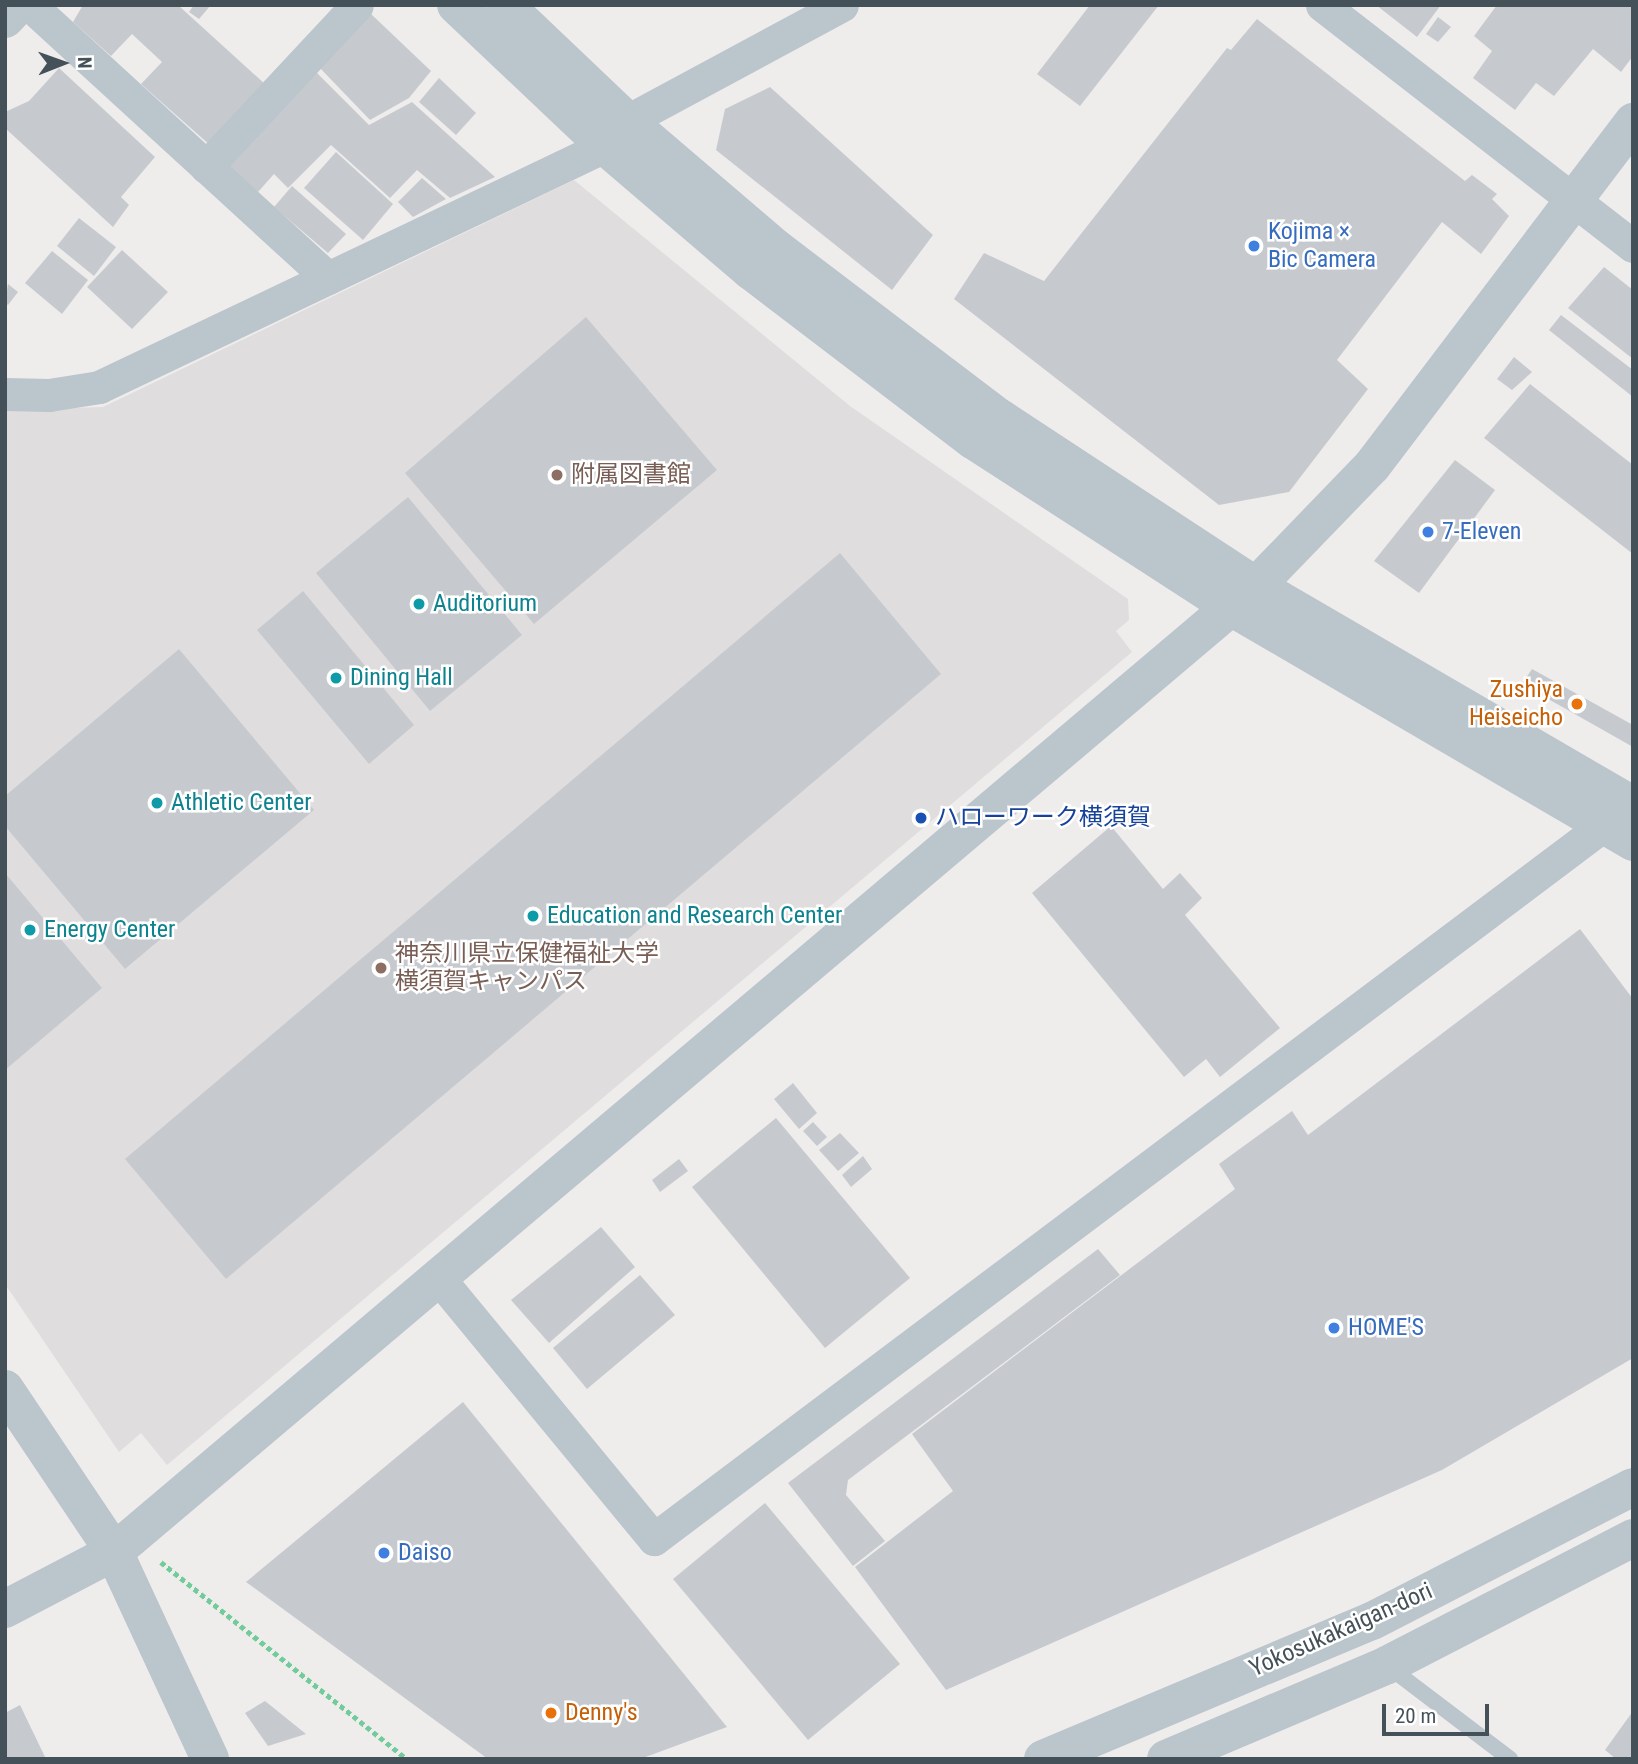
<!DOCTYPE html>
<meta charset="utf-8">
<style>
body{margin:0}
#map{position:relative;width:1638px;height:1764px;overflow:hidden;background:#efecec;font-family:"Roboto Condensed","Noto Sans JP",sans-serif}
div>[style]{position:absolute}
[style*='--x']{left:calc(var(--x)*1px);top:calc(var(--y)*1px);width:calc(var(--w)*1px);rotate:calc(var(--a)*1deg)}
.education>*{inset:0;background:#e0ddde}
.building>*{inset:0;background:#c6cacf}
.path>*{height:4.5px;margin-top:-2.25px;transform-origin:0;background:repeating-linear-gradient(90deg,#72cb9a 0 5px,transparent 0 8.5px)}
.service>*{height:16px;margin:-8px;padding:0 8px;transform-origin:8px;border-radius:8px;background:#bac5cc}
.minor>*{height:33px;margin:-16.5px;padding:0 16.5px;transform-origin:16.5px;border-radius:16.5px;background:#bac5cc}
.tertiary>*{height:38px;margin:-19px;padding:0 19px;transform-origin:19px;border-radius:19px;background:#bac5cc}
.dots>*{width:19px;height:19px;translate:-50% -50%;box-sizing:border-box;border:4px solid #fff;border-radius:50%}
span{translate:-50% -50%;white-space:nowrap;text-align:center;line-height:1.15;-webkit-text-stroke:5px #fff;paint-order:stroke}
.shop-label{font-size:24px;color:#366cbe}
.left{translate:0 -50%;text-align:left}
.education-label{font-size:24px;color:#785e54}
.culture-label{font-size:24px;color:#0d838f}
.food-label{font-size:24px;color:#c56008}
.right{translate:-100% -50%;text-align:right}
.transit-label{font-size:24px;color:#164399}
.street-label{font-size:24px;color:#455159}
.frame{position:absolute;inset:0;border:7px solid #455159;pointer-events:none}
.north{position:absolute;left:28px;top:28px;width:70px;height:70px;-webkit-text-stroke:5px #fff;paint-order:stroke;rotate:89deg;font-size:19px;font-weight:700;line-height:28px;text-align:center;color:#455159}
.north::after{content:'';display:block;margin:auto;width:24px;height:32px;background:#455159;clip-path:polygon(50% 0,100% 100%,50% 72%,0 100%)}
.scale{position:absolute;left:1382px;top:1704px;width:107px;height:32px;box-sizing:border-box;border:4px solid #455159;border-top:0;padding-left:9px;font-size:21px;line-height:24px;white-space:nowrap;color:#455159;-webkit-text-stroke:5px #fff;paint-order:stroke}
</style>
<div id="map">
<div class="education">
<div style="clip-path:polygon(574px 180px,850px 406px,1128px 599px,1129px 620px,1116px 631px,1132px 652px,167px 1465px,141px 1433px,119px 1452px,5px 1284px,5px 410px,103px 407px)"></div>
</div>
<div class="building">
<div style="clip-path:polygon(83px 5px,178px 5px,266px 85px,211px 146px,141px 84px,162px 62px,132px 34px,111px 56px,73px 22px)"></div>
<div style="clip-path:polygon(194px 5px,211px 5px,199px 19px,189px 12px)"></div>
<div style="clip-path:polygon(1090px 5px,1159px 5px,1080px 106px,1037px 74px)"></div>
<div style="clip-path:polygon(1376px 5px,1441px 5px,1417px 37px)"></div>
<div style="clip-path:polygon(1497px 5px,1633px 5px,1633px 56px,1621px 72px,1593px 49px,1554px 96px,1536px 83px,1515px 110px,1473px 78px,1492px 51px,1474px 36px)"></div>
<div style="clip-path:polygon(370px 13px,431px 71px,409px 98px,370px 120px,318px 66px)"></div>
<div style="clip-path:polygon(1438px 17px,1451px 27px,1438px 42px,1426px 34px)"></div>
<div style="clip-path:polygon(1257px 19px,1465px 181px,1472px 175px,1497px 194px,1492px 199px,1509px 216px,1481px 254px,1442px 222px,1337px 360px,1368px 389px,1289px 492px,1219px 505px,954px 299px,984px 253px,1044px 281px,1227px 48px,1231px 50px)"></div>
<div style="clip-path:polygon(59px 68px,155px 157px,121px 197px,129px 205px,113px 227px,5px 128px,5px 112px,29px 101px)"></div>
<div style="clip-path:polygon(312px 68px,369px 125px,412px 102px,495px 177px,450px 198px,417px 170px,390px 198px,331px 145px,288px 188px,274px 174px,258px 192px,225px 166px)"></div>
<div style="clip-path:polygon(439px 78px,476px 113px,456px 135px,419px 102px)"></div>
<div style="clip-path:polygon(770px 87px,933px 235px,892px 290px,716px 150px,725px 109px)"></div>
<div style="clip-path:polygon(336px 152px,393px 204px,363px 240px,304px 188px)"></div>
<div style="clip-path:polygon(422px 178px,446px 199px,413px 217px,398px 202px)"></div>
<div style="clip-path:polygon(292px 186px,346px 234px,328px 253px,274px 207px)"></div>
<div style="clip-path:polygon(79px 218px,116px 247px,94px 276px,57px 246px)"></div>
<div style="clip-path:polygon(122px 250px,168px 292px,132px 329px,87px 287px)"></div>
<div style="clip-path:polygon(52px 251px,88px 280px,62px 314px,25px 283px)"></div>
<div style="clip-path:polygon(1604px 267px,1633px 290px,1633px 359px,1568px 308px)"></div>
<div style="clip-path:polygon(8px 284px,18px 292px,8px 305px,5px 303px)"></div>
<div style="clip-path:polygon(1561px 315px,1633px 370px,1633px 397px,1549px 330px)"></div>
<div style="clip-path:polygon(586px 317px,717px 470px,534px 624px,405px 473px)"></div>
<div style="clip-path:polygon(1514px 357px,1532px 372px,1512px 390px,1497px 379px)"></div>
<div style="clip-path:polygon(1530px 384px,1633px 465px,1633px 554px,1484px 438px)"></div>
<div style="clip-path:polygon(1455px 460px,1495px 490px,1419px 593px,1374px 561px)"></div>
<div style="clip-path:polygon(408px 497px,522px 635px,430px 711px,316px 573px)"></div>
<div style="clip-path:polygon(840px 553px,941px 674px,226px 1279px,125px 1159px)"></div>
<div style="clip-path:polygon(303px 591px,414px 725px,369px 764px,257px 630px)"></div>
<div style="clip-path:polygon(179px 649px,314px 810px,125px 969px,5px 826px,5px 796px)"></div>
<div style="clip-path:polygon(1532px 669px,1633px 725px,1633px 747px,1522px 684px)"></div>
<div style="clip-path:polygon(1111px 826px,1163px 889px,1180px 873px,1202px 898px,1185px 915px,1280px 1028px,1220px 1077px,1206px 1059px,1184px 1077px,1032px 893px)"></div>
<div style="clip-path:polygon(5px 873px,102px 988px,5px 1070px)"></div>
<div style="clip-path:polygon(1580px 929px,1633px 999px,1633px 1358px,1442px 1470px,946px 1690px,855px 1567px,953px 1491px,912px 1434px,1235px 1189px,1219px 1164px,1292px 1111px,1308px 1135px)"></div>
<div style="clip-path:polygon(793px 1083px,817px 1113px,799px 1129px,774px 1099px)"></div>
<div style="clip-path:polygon(776px 1118px,910px 1278px,825px 1348px,692px 1187px)"></div>
<div style="clip-path:polygon(813px 1122px,827px 1137px,817px 1146px,803px 1131px)"></div>
<div style="clip-path:polygon(840px 1133px,859px 1153px,838px 1171px,819px 1150px)"></div>
<div style="clip-path:polygon(863px 1156px,872px 1169px,851px 1187px,842px 1175px)"></div>
<div style="clip-path:polygon(679px 1159px,688px 1171px,660px 1192px,652px 1180px)"></div>
<div style="clip-path:polygon(601px 1227px,635px 1267px,549px 1343px,511px 1300px)"></div>
<div style="clip-path:polygon(1098px 1249px,1120px 1275px,848px 1480px,846px 1495px,885px 1541px,853px 1566px,788px 1483px)"></div>
<div style="clip-path:polygon(640px 1275px,675px 1315px,587px 1389px,553px 1348px)"></div>
<div style="clip-path:polygon(463px 1402px,727px 1727px,640px 1759px,488px 1759px,246px 1582px)"></div>
<div style="clip-path:polygon(765px 1503px,900px 1664px,808px 1740px,673px 1579px)"></div>
<div style="clip-path:polygon(265px 1701px,306px 1734px,268px 1746px,245px 1713px)"></div>
<div style="clip-path:polygon(20px 1705px,46px 1759px,5px 1759px,5px 1713px)"></div>
<div style="clip-path:polygon(1633px 1711px,1633px 1759px,1616px 1759px,1605px 1750px)"></div>
</div>
<div class="path">
<div style="--x:161;--y:1562;--w:315;--a:38.7"></div>
</div>
<div class="service">
<div style="--x:1389;--y:1667;--w:152;--a:37.2"></div>
</div>
<div class="minor">
<div style="--x:30;--y:5;--w:404;--a:42.5"></div>
<div style="--x:1322;--y:5;--w:393;--a:37.8"></div>
<div style="--x:206;--y:167;--w:221;--a:-47"></div>
<div style="--x:5;--y:394;--w:44;--a:1.3"></div>
<div style="--x:49;--y:395;--w:51;--a:-9.1"></div>
<div style="--x:99;--y:387;--w:560;--a:-25.47"></div>
<div style="--x:605;--y:146;--w:33;--a:-49"></div>
<div style="--x:627;--y:121;--w:244;--a:-28.3"></div>
<div style="--x:437;--y:1276;--w:341;--a:50.5"></div>
<div style="--x:654;--y:1539;--w:1213;--a:-36.93"></div>
</div>
<div class="tertiary">
<div style="--x:456;--y:5;--w:205;--a:43.4"></div>
<div style="--x:605;--y:146;--w:192;--a:40.6"></div>
<div style="--x:751;--y:271;--w:279;--a:37.3"></div>
<div style="--x:973;--y:440;--w:307;--a:32.9"></div>
<div style="--x:1231;--y:607;--w:466;--a:30.3"></div>
<div style="--x:505;--y:5;--w:168;--a:43.6"></div>
<div style="--x:627;--y:121;--w:197;--a:40.5"></div>
<div style="--x:777;--y:249;--w:280;--a:37.2"></div>
<div style="--x:1000;--y:418;--w:306;--a:33.3"></div>
<div style="--x:1256;--y:586;--w:436;--a:30.2"></div>
<div style="--x:5;--y:19;--w:19;--a:-47"></div>
<div style="--x:5;--y:1389;--w:196;--a:56.2"></div>
<div style="--x:114;--y:1552;--w:228;--a:65.1"></div>
<div style="--x:5;--y:1609;--w:123;--a:-27.6"></div>
<div style="--x:114;--y:1552;--w:1496;--a:-40.23"></div>
<div style="--x:1256;--y:586;--w:167;--a:-46"></div>
<div style="--x:1372;--y:466;--w:432;--a:-52.8"></div>
<div style="--x:1043;--y:1759;--w:357;--a:-22.8"></div>
<div style="--x:1372;--y:1621;--w:293;--a:-27.2"></div>
<div style="--x:1166;--y:1759;--w:240;--a:-23"></div>
<div style="--x:1387;--y:1665;--w:277;--a:-27.3"></div>
</div>
<div class="dots">
<div style="left:1254px;top:246px;background:#3f7fe0"></div>
<div style="left:557px;top:475px;background:#8d6e63"></div>
<div style="left:1428px;top:532px;background:#3f7fe0"></div>
<div style="left:419px;top:604px;background:#0f9aa8"></div>
<div style="left:336px;top:678px;background:#0f9aa8"></div>
<div style="left:1577px;top:704px;background:#e8710a"></div>
<div style="left:157px;top:803px;background:#0f9aa8"></div>
<div style="left:921px;top:818px;background:#1a4fb4"></div>
<div style="left:533px;top:916px;background:#0f9aa8"></div>
<div style="left:30px;top:930px;background:#0f9aa8"></div>
<div style="left:381px;top:968px;background:#8d6e63"></div>
<div style="left:1334px;top:1328px;background:#3f7fe0"></div>
<div style="left:384px;top:1553px;background:#3f7fe0"></div>
<div style="left:551px;top:1713px;background:#e8710a"></div>
</div>
<div class="shop-label">
<span class="left" style="left:1268px;top:246px">Kojima ×<br>Bic Camera</span>
<span class="left" style="left:1442px;top:532px">7-Eleven</span>
<span class="left" style="left:1348px;top:1328px">HOME'S</span>
<span class="left" style="left:398px;top:1553px">Daiso</span>
</div>
<div class="education-label">
<span class="left" style="left:571px;top:475px">附属図書館</span>
<span class="left" style="left:395px;top:968px">神奈川県立保健福祉大学<br>横須賀キャンパス</span>
</div>
<div class="culture-label">
<span class="left" style="left:433px;top:604px">Auditorium</span>
<span class="left" style="left:350px;top:678px">Dining Hall</span>
<span class="left" style="left:171px;top:803px">Athletic Center</span>
<span class="left" style="left:547px;top:916px">Education and Research Center</span>
<span class="left" style="left:44px;top:930px">Energy Center</span>
</div>
<div class="food-label">
<span class="right" style="left:1563px;top:704px">Zushiya<br>Heiseicho</span>
<span class="left" style="left:565px;top:1713px">Denny's</span>
</div>
<div class="transit-label">
<span class="left" style="left:935px;top:818px">ハローワーク横須賀</span>
</div>
<div class="street-label">
<span style="left:1341px;top:1630px;rotate:-24deg">Yokosukakaigan-dori</span>
</div>
<div class="frame"></div>
<div class="north">N</div>
<div class="scale">20 m</div>
</div>
